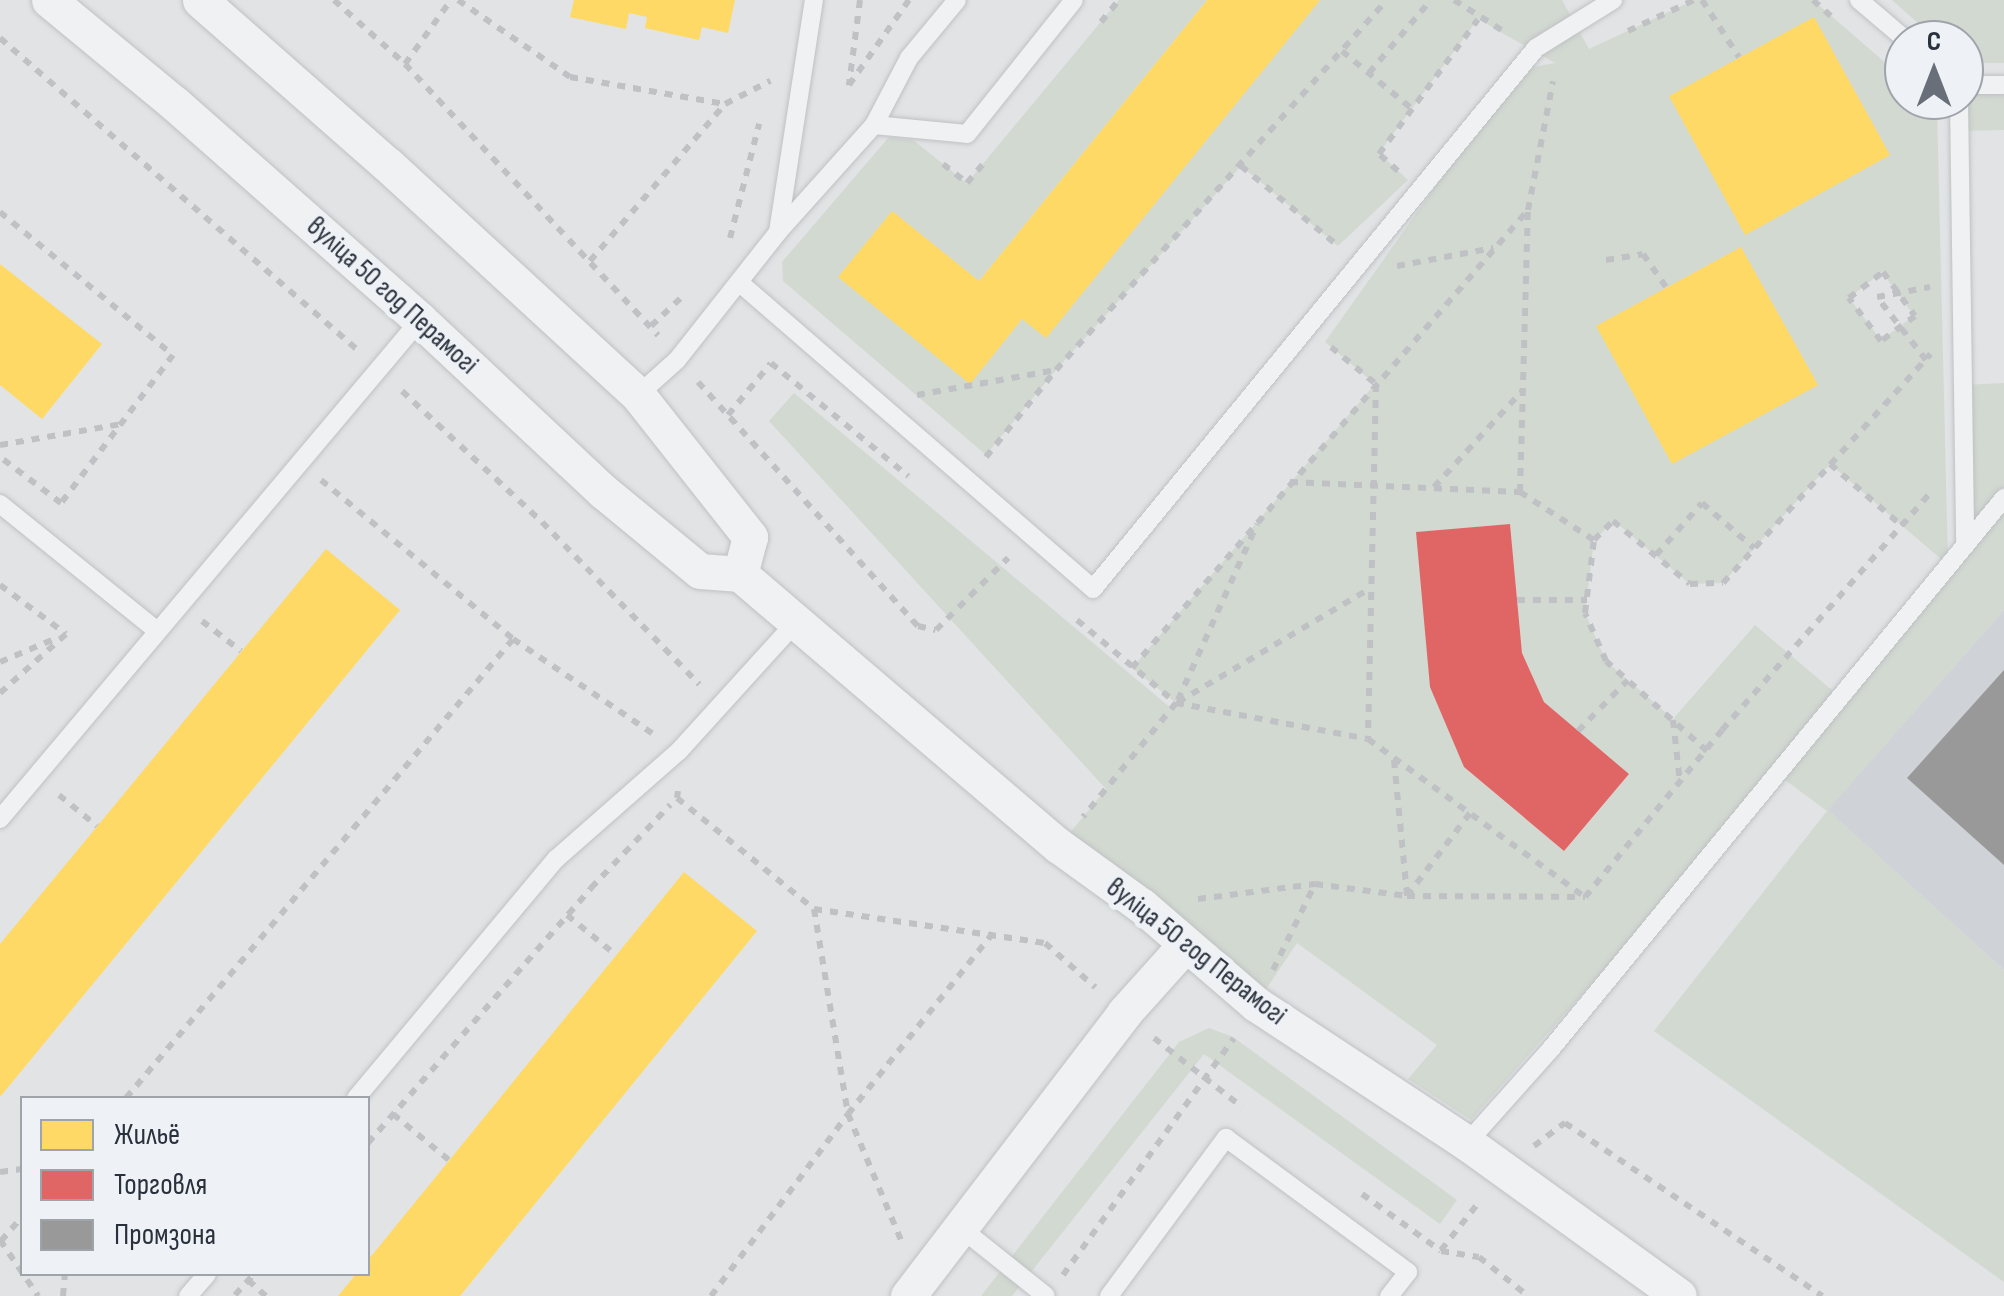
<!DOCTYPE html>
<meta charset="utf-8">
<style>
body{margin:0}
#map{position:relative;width:2004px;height:1296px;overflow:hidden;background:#e1e3e5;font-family:"Sofia Sans Condensed",sans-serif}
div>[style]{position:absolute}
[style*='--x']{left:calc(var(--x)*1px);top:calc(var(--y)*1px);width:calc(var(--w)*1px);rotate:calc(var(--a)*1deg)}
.built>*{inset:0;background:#cfd3d8}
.green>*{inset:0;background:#d2d9d1}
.homes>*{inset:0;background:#ffd966}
.shops>*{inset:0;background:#e06666}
.industry>*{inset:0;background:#999}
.path>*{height:6px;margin-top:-3px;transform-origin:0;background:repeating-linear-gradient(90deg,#bfc1c4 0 8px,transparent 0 16px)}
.roads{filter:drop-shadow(0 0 2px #bfc1c3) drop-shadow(0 0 2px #bfc1c3)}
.lane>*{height:18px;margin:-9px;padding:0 9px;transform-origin:9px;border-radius:9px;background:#f0f1f2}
.street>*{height:35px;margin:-17.5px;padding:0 17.5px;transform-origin:17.5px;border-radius:17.5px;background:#f0f1f2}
span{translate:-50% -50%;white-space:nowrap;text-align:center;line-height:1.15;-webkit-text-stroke:10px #eef1f5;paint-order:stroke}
.street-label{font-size:28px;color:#29313d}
.legend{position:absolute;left:20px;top:1096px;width:350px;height:180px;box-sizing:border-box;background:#eef1f5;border:2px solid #9fa4ab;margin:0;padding:12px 18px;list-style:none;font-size:30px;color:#29313d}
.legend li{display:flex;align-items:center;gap:20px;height:50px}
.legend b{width:50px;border:2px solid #9fa4ab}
.north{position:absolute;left:1884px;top:20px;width:100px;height:100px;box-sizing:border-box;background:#eef1f5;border:2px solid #9fa4ab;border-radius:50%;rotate:0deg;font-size:28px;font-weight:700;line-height:40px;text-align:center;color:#29313d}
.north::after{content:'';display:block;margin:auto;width:35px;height:45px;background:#696f78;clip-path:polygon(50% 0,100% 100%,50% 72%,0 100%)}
</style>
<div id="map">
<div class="built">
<div style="clip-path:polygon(2004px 610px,2004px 970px,1827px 810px)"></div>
</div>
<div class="green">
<div style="clip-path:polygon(evenodd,1119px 0,1207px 0,979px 281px,839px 277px,970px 383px,1022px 319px,1320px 0,1562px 0,1589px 49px,1694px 0,1813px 0,1904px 79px,1904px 100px,1928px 100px,1937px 108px,1948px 563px,1965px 545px,1963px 385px,2004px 383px,2004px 610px,1828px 810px,2004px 970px,2004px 1282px,1654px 1031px,1827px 811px,1777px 774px,1471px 1120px,1408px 1079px,1437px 1045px,1297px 943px,1256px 1004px,1059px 846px,1106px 789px,769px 421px,794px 393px,1172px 709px,1176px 703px,1132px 668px,1375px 384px,1325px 342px,1518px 70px,1555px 63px,1478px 19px,1379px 153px,1408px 180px,1338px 246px,1241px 166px,1056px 370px,986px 455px,783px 281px,782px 262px,889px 137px,913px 140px,967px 183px,1119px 0,1882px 272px,1914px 316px,1881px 340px,1849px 298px,1882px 272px,1119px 0,1830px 464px,1948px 565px,1840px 697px,1755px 625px,1673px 719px,1606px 661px,1585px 613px,1594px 540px,1614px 521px,1690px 584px,1723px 583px,1830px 464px,1119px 0,1510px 524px,1522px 653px,1544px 702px,1629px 774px,1564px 851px,1464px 767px,1417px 532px,1510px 524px)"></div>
<div style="clip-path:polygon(1892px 0,2004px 0,2004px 63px,1964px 63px,1964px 40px,1937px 40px)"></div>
<div style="clip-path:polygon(1964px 85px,2004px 85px,2004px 130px,1960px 131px)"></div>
<div style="clip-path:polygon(1209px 1028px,1233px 1037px,1457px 1200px,1440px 1224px,1204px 1054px,1012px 1296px,981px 1296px,1179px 1042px)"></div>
</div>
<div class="homes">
<div style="clip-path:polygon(574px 0,735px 0,728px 33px,702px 27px,699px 40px,645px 28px,647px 17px,629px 13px,626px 29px,570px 17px)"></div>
<div style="clip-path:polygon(1207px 0,1320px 0,1046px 338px,1022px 319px,970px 384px,838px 277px,892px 211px,979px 281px)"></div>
<div style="clip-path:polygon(1814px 17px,1890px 155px,1745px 235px,1669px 96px)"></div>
<div style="clip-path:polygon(1741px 247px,1818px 385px,1672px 464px,1596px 326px)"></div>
<div style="clip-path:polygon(0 264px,102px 344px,42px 419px,0 385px)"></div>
<div style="clip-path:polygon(326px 549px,400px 610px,0 1097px,0 944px)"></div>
<div style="clip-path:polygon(684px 872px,757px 931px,460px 1296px,338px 1296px,356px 1274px,368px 1274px,368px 1260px)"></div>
</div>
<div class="shops">
<div style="clip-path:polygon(1510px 524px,1522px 653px,1544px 702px,1629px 774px,1564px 851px,1464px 767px,1430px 687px,1416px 532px)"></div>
</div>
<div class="industry">
<div style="clip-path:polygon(2004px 670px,2004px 865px,1907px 778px)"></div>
</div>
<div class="path">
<div style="--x:334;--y:0;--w:96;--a:42"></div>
<div style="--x:405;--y:64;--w:371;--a:47"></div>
<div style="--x:458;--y:0;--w:136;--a:34.5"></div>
<div style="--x:570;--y:77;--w:157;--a:9.9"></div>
<div style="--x:860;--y:0;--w:86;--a:97.4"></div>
<div style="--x:849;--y:85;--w:104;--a:-54.8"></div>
<div style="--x:1454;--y:0;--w:64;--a:32.2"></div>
<div style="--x:1702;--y:0;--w:68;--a:57"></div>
<div style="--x:1813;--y:0;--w:24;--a:42"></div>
<div style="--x:1101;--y:22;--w:28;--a:-51"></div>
<div style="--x:1628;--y:31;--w:73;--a:-25.2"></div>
<div style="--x:0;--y:38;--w:473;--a:41.1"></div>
<div style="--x:1342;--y:51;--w:89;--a:39.6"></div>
<div style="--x:405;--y:64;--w:79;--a:-54.3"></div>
<div style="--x:1369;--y:73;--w:96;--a:-49.7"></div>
<div style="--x:943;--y:164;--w:31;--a:38"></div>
<div style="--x:967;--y:183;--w:26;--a:-50"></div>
<div style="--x:1241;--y:166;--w:123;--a:39.4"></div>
<div style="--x:1398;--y:171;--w:25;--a:-138"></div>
<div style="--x:1379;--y:154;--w:167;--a:-53.7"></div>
<div style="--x:0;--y:212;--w:224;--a:39.6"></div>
<div style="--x:173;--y:355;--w:186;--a:127.1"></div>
<div style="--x:61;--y:503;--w:76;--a:-143"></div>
<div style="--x:730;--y:238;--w:118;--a:-75.7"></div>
<div style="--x:1606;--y:260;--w:37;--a:-9"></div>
<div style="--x:1643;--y:254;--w:40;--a:55.1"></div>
<div style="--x:590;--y:261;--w:207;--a:-49.3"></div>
<div style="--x:725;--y:104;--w:51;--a:-27.1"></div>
<div style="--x:1397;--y:266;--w:98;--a:-10.6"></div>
<div style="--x:1883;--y:272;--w:54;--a:54"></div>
<div style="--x:1915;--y:316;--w:42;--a:143.7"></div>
<div style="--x:1881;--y:341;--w:54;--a:-126.7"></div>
<div style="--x:1849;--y:298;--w:43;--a:-37.4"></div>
<div style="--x:651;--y:326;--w:44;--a:-43.2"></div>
<div style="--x:1331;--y:347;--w:58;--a:39.4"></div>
<div style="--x:1376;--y:384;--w:355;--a:91.3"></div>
<div style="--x:1926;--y:360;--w:80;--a:-127.9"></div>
<div style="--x:1877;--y:297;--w:54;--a:-10.7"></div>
<div style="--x:698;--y:382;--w:329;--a:48"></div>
<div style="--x:918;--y:626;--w:18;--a:13"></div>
<div style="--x:936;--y:630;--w:102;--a:-45"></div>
<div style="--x:402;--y:391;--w:192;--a:43.1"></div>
<div style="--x:542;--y:522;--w:226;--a:45.9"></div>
<div style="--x:917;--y:395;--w:141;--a:-10.2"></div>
<div style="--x:728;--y:415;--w:67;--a:-50.4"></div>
<div style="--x:771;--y:363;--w:178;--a:39.5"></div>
<div style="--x:0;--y:445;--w:124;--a:-9.8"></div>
<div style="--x:986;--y:457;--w:112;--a:-51.2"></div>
<div style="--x:1056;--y:370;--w:496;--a:-48.2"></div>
<div style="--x:1830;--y:464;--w:94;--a:40.7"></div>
<div style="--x:321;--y:480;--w:249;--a:39.6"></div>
<div style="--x:1290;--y:482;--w:230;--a:2.5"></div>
<div style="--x:1520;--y:492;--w:88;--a:33"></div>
<div style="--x:1434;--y:487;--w:130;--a:-47.5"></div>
<div style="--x:1520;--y:492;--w:282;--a:-88.4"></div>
<div style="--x:1528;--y:210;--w:131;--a:-79"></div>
<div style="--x:1656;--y:555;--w:69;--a:-48.5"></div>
<div style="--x:1702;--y:503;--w:69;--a:40.9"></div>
<div style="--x:0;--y:585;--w:82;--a:36.6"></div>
<div style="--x:1517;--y:600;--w:70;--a:0"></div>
<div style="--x:1077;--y:620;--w:129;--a:40"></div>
<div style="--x:1176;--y:703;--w:147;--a:129.2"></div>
<div style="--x:202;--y:621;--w:49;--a:37.6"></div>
<div style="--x:0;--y:662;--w:64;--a:-23"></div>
<div style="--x:1132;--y:668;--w:605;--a:-49.15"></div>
<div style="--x:0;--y:693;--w:89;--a:-41.8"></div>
<div style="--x:1178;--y:700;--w:193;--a:-65.8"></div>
<div style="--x:1178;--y:702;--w:224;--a:-30.6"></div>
<div style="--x:1176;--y:703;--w:195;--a:10.6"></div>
<div style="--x:1368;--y:739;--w:268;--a:36.1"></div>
<div style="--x:1673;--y:720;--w:62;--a:83.6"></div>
<div style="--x:1578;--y:731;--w:71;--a:-45.6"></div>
<div style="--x:1707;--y:751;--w:135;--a:-138.3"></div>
<div style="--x:1606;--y:661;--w:52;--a:-113.6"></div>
<div style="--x:1585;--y:613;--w:74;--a:-83"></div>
<div style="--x:1594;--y:540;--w:27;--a:-45"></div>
<div style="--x:1613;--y:521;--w:99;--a:39.3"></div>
<div style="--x:1690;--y:584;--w:33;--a:-2"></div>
<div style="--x:1723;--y:583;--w:309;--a:-47.8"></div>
<div style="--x:1394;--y:760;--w:137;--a:84.5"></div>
<div style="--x:1407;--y:896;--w:104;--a:-52.8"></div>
<div style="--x:678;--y:791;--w:7;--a:98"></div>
<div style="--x:677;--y:798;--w:176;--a:39"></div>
<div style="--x:814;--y:909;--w:208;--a:80.6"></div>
<div style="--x:848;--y:1114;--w:137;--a:67.2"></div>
<div style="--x:59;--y:795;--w:49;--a:39.2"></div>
<div style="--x:1198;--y:899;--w:118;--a:-7.3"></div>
<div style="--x:1315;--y:884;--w:93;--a:7.4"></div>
<div style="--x:1407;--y:896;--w:178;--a:0.3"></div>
<div style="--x:1585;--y:897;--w:216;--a:-50.6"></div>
<div style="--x:1722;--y:730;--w:318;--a:-48.7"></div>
<div style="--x:814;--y:909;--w:233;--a:8.4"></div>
<div style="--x:1045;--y:943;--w:67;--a:41.3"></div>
<div style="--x:567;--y:915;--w:63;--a:39.2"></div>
<div style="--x:1273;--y:970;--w:96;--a:-64"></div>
<div style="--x:1154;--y:1038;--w:112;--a:38.1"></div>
<div style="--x:126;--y:1098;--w:600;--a:-49.86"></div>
<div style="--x:513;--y:639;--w:168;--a:34.1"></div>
<div style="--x:393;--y:1114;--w:72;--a:39.4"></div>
<div style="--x:368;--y:1143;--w:339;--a:-48.8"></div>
<div style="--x:591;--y:888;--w:115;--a:-46.4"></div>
<div style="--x:1534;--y:1146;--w:39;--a:-37"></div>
<div style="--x:1565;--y:1123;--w:310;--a:33.9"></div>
<div style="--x:0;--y:1172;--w:22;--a:-8"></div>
<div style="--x:1362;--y:1194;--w:97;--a:35.8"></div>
<div style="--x:1441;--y:1251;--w:38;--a:9"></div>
<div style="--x:1479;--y:1257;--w:63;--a:38.5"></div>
<div style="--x:0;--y:1240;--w:68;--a:55.8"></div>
<div style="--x:1;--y:1241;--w:32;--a:-49"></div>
<div style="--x:1441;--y:1250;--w:63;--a:-51.5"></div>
<div style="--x:1063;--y:1275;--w:292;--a:-54.2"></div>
<div style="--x:248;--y:1280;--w:24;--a:42"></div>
<div style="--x:235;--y:1295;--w:28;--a:-48"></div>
<div style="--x:63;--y:1296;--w:22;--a:-85"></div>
<div style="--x:711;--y:1296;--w:228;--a:-53"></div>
<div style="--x:848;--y:1114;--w:233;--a:-51.3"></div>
</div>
<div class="roads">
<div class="lane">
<div style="--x:1859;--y:0;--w:62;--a:40.4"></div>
<div style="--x:1964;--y:85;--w:40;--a:0"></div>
<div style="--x:1959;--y:100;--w:445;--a:89.2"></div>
<div style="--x:874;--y:125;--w:76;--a:-62.4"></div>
<div style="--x:909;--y:58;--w:75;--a:-50.4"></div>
<div style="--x:778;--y:232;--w:235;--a:-81.2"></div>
<div style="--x:740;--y:283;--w:467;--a:40.9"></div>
<div style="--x:1093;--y:589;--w:699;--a:-50.69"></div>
<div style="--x:1536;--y:48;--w:91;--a:-31.9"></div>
<div style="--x:638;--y:395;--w:52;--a:-41.9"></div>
<div style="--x:677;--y:360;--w:163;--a:-51.7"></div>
<div style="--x:778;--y:232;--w:144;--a:-48.1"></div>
<div style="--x:874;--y:125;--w:93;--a:5.5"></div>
<div style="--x:967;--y:134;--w:171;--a:-51.4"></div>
<div style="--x:0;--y:504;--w:201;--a:38.9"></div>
<div style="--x:0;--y:819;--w:652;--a:-49.91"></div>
<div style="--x:356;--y:1098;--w:312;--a:-50.1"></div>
<div style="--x:556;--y:859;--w:164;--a:-41.3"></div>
<div style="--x:679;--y:751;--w:174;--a:-47.8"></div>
<div style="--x:1467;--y:1143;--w:125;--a:-48.3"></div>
<div style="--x:1550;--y:1050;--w:715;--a:-50.56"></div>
<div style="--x:962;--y:1229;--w:107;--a:38.6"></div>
<div style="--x:188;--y:1296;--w:29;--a:-49"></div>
<div style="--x:1109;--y:1296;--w:197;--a:-53.5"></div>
<div style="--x:1226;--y:1138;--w:226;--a:36.4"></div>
<div style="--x:1408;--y:1272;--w:31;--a:128"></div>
</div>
<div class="street">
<div style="--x:49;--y:0;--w:162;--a:39.5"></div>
<div style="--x:174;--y:103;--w:328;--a:41.4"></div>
<div style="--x:420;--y:320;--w:252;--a:43.1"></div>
<div style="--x:604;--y:492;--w:124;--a:39.5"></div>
<div style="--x:700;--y:571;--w:40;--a:4.3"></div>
<div style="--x:740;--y:574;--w:419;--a:40.5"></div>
<div style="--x:1059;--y:846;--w:102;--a:35.9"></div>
<div style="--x:1142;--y:906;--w:150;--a:40.7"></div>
<div style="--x:1256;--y:1004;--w:253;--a:33.4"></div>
<div style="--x:1467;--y:1143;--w:261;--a:35.8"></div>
<div style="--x:200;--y:0;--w:249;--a:41.3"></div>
<div style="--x:387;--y:164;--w:341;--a:42.6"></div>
<div style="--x:638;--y:395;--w:181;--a:51.7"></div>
<div style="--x:750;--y:537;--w:38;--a:105"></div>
<div style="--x:908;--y:1296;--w:356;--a:-52.6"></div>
<div style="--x:1124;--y:1013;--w:91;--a:-48.1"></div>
</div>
</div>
<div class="street-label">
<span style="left:392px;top:296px;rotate:42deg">вуліца 50 год Перамогі</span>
<span style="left:1196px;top:952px;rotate:38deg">вуліца 50 год Перамогі</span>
</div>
<ul class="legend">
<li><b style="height:28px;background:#ffd966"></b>Жильё</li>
<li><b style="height:28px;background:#e06666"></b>Торговля</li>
<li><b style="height:28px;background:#999"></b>Промзона</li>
</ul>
<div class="north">С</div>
</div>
